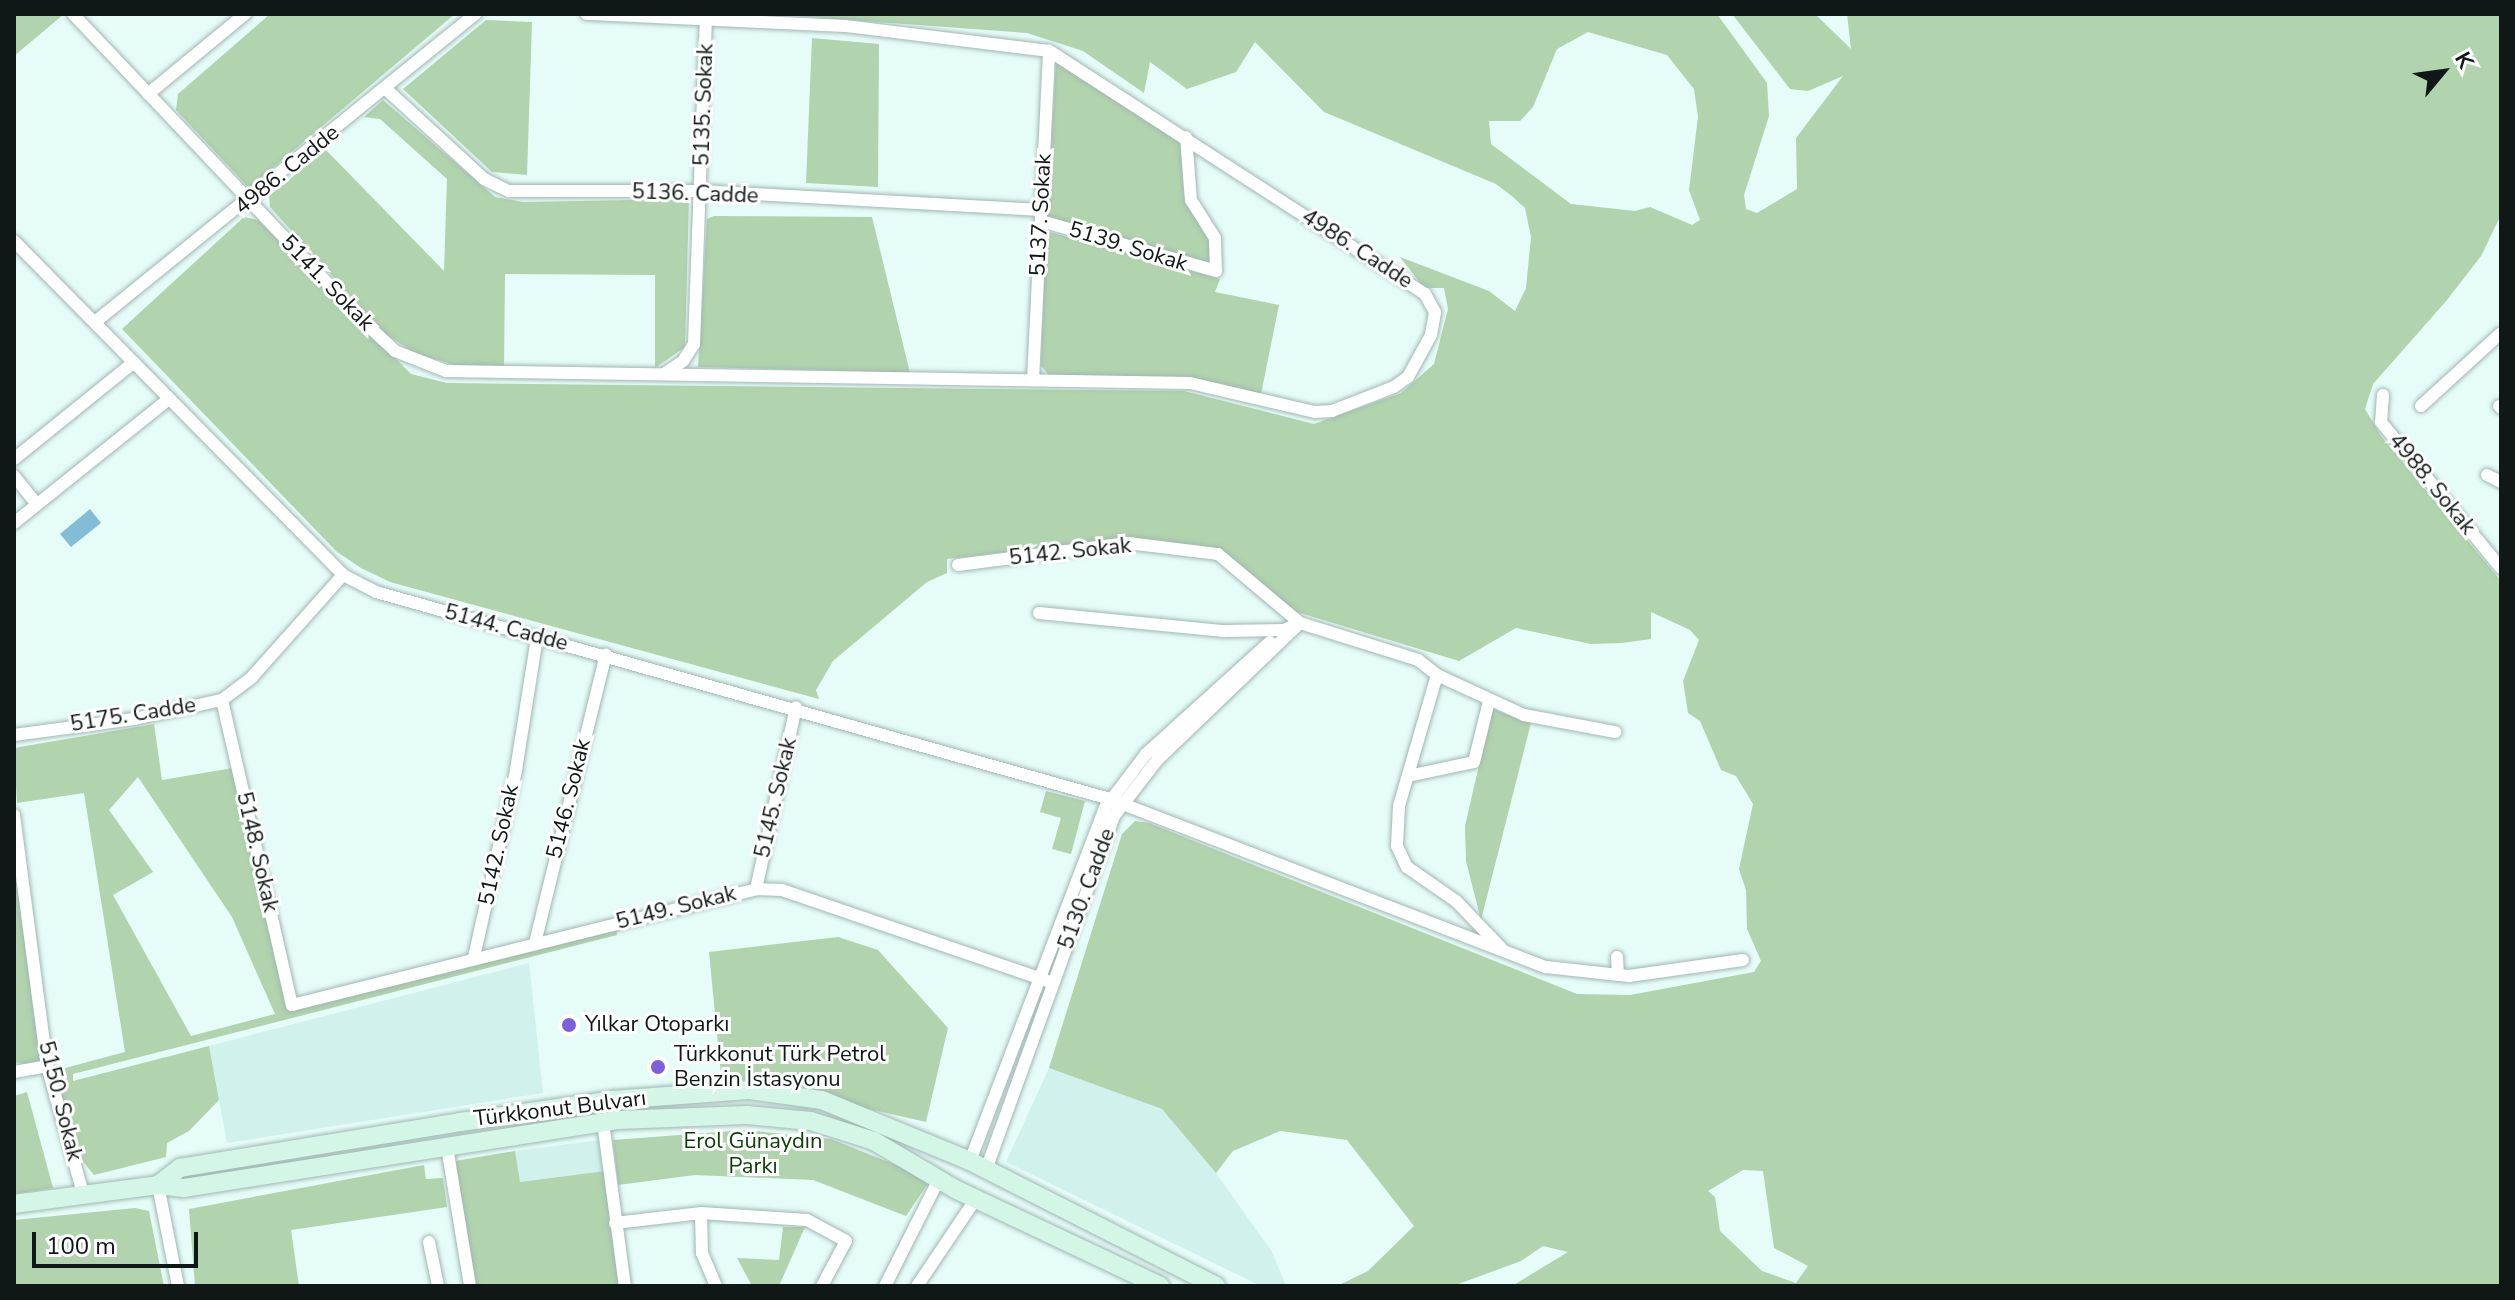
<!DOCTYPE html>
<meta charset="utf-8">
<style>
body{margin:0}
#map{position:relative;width:2515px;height:1300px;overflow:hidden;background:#e5fcf8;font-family:"Nunito Sans",sans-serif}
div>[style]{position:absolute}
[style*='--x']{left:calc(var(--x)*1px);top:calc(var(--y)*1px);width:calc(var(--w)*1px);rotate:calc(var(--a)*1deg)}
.built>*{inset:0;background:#d1f1ec}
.green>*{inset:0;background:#b1d3ad}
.water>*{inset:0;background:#83bcd5}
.roads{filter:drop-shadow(0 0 2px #a1b6b3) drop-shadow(0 0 2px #a1b6b3)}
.street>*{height:12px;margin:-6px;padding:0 6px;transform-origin:6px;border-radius:6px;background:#fff}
.secondary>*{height:18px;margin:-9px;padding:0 9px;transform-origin:9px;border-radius:9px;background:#d4f6e7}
.dots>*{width:22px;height:22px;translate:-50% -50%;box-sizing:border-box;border:4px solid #fff;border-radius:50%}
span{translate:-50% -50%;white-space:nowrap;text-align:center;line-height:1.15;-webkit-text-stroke:6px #fff;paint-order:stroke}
.street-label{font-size:22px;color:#101817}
.poi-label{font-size:22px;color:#101817}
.left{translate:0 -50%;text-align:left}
.park-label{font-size:22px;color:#0b3e06}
.frame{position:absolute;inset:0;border:16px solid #101817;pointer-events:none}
.north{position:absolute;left:2403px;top:32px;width:80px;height:80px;-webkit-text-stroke:6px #fff;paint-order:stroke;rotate:61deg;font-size:22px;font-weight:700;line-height:32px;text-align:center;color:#101817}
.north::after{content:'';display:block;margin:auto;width:28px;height:36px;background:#101817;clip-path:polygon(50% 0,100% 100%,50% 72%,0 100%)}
.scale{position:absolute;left:32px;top:1232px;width:166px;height:36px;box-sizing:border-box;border:4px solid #101817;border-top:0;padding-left:10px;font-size:24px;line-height:28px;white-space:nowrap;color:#101817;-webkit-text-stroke:6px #fff;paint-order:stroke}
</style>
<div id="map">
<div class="built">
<div style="clip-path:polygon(529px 963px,543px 1093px,227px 1143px,209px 1046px)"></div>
<div style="clip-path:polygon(1049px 1068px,1162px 1109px,1196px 1145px,1272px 1252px,1286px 1286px,1261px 1286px,1006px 1162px)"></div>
<div style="clip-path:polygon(601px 1140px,605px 1171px,519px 1182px,515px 1151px)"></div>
</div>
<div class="green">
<div style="clip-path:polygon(14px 14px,64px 14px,14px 56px)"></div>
<div style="clip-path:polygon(270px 14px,455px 14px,249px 188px,176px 110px,178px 94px)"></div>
<div style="clip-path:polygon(evenodd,766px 14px,1717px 14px,1767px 83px,1769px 116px,1744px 195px,1746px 209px,1757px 213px,1797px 189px,1796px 138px,1843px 76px,1808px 91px,1790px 89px,1732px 14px,1815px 14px,1851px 49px,1847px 14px,2501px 14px,2500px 217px,2481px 256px,2447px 300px,2373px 384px,2365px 409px,2381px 436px,2501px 581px,2501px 1286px,1512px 1286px,1568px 1252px,1543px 1246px,1521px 1261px,1453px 1286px,1337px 1286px,1368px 1271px,1414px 1226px,1347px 1140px,1280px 1131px,1233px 1151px,1216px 1173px,1162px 1109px,1049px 1068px,1122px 834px,1135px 821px,1149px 823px,1577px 994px,1630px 995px,1754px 972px,1761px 961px,1747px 929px,1746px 890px,1739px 869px,1753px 804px,1736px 776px,1721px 770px,1700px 721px,1688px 713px,1683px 681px,1699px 640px,1690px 630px,1651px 612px,1651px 639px,1622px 643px,1591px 644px,1516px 628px,1459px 661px,1290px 610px,1217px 548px,1127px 538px,947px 559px,947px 573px,927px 582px,833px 661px,816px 690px,819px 699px,390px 582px,361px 568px,337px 552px,122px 329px,244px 217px,258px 220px,411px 374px,447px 383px,1184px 391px,1314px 424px,1401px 393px,1434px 364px,1448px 309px,1444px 288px,1424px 288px,1400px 257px,1489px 291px,1515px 311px,1526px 288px,1531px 237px,1525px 208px,1513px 197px,1496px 184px,1324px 112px,1255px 42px,1236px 72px,1187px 89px,1150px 62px,1144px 93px,1083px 51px,1027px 33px,766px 14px,1588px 32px,1667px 55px,1694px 89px,1698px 117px,1689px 190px,1700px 220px,1692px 225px,1650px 207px,1635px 211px,1571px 204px,1491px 144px,1489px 121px,1520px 121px,1533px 107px,1557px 49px,1588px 32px,766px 14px,1743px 1170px,1763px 1171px,1774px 1248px,1808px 1266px,1796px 1283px,1762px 1271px,1720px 1231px,1715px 1197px,1708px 1191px,1743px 1170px)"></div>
<div style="clip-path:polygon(486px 20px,532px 22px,527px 175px,492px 172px,403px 89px)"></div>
<div style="clip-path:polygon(812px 38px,879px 44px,878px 187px,806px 183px)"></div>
<div style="clip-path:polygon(1056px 62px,1180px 139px,1184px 195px,1210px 244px,1215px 261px,1209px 266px,1047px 216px)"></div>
<div style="clip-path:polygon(383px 100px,495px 197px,523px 202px,689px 199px,685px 347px,655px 368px,655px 275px,505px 274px,504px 367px,455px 365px,415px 353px,384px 333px,270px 207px,269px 196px,326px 150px,444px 271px,447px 179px,380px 119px,364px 117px)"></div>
<div style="clip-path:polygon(714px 216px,872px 217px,910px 373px,698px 367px,707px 219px)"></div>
<div style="clip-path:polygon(1046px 231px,1220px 279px,1215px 292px,1279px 305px,1261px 394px,1180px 377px,1050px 376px,1041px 366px)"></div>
<div style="clip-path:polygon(1492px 709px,1531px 723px,1481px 920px,1466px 861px,1465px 826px)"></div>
<div style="clip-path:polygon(evenodd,154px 724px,162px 780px,233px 768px,293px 1010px,616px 929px,617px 935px,73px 1074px,73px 1081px,209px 1046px,219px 1100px,189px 1131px,167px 1143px,166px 1157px,94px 1175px,81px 1159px,54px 1071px,125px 1052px,84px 793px,17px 803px,14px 748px,154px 724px,138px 777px,232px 917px,275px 1014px,191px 1036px,113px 895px,153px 872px,109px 810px,138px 777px)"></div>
<div style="clip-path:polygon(1046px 791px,1085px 801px,1071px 854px,1052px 849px,1061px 818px,1040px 812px)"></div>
<div style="clip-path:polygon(14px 849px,41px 1060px,26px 1064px,14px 1062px)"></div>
<div style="clip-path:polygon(838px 937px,878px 950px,948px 1028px,926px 1122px,721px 1075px,709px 952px)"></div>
<div style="clip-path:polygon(27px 1092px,53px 1188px,14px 1194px,14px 1096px)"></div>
<div style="clip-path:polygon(745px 1130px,831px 1139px,931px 1179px,906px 1216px,813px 1180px,695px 1175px,618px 1185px,613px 1140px)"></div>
<div style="clip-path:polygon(515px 1151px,520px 1182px,605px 1171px,619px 1286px,473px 1286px,455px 1161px)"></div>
<div style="clip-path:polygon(424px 1165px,426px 1179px,443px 1178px,447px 1207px,291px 1230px,299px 1286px,195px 1286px,189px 1209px)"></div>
<div style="clip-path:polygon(135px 1208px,149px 1211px,164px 1286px,14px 1286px,14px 1220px)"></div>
<div style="clip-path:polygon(783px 1227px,805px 1227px,779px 1286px,752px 1286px,737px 1258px,779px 1260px)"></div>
</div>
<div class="water">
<div style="clip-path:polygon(90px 509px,101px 523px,71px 547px,60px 534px)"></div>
</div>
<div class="roads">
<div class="street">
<div style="--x:73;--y:14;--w:425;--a:46.6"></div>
<div style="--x:365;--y:323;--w:41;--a:43"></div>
<div style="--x:395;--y:351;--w:55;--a:21.4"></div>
<div style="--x:446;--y:371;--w:744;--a:0.92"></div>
<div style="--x:1190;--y:383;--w:128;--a:13.1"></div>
<div style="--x:1315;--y:412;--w:17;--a:-3"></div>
<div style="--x:1332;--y:411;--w:66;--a:-21.2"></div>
<div style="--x:1394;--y:387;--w:17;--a:-36"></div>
<div style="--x:1408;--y:377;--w:48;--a:-61.3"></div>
<div style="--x:1431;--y:335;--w:23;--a:-80"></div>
<div style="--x:1435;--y:312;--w:21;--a:-119"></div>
<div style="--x:1425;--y:294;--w:448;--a:-147.1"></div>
<div style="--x:1049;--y:51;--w:206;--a:-173"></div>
<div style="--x:845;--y:26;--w:259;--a:-177.3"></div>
<div style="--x:387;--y:90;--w:132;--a:42.5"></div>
<div style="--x:484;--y:179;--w:28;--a:26"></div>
<div style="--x:509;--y:191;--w:191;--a:0"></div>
<div style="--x:700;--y:191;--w:342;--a:3.2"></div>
<div style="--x:148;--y:94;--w:126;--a:-39.5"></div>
<div style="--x:1041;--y:221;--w:182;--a:15.9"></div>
<div style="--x:1216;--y:271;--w:33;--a:-92"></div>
<div style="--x:1215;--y:238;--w:45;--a:-122.3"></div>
<div style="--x:1191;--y:200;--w:63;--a:-94.5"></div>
<div style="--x:14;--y:241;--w:469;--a:45.4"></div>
<div style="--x:343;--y:575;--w:37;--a:27"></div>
<div style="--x:376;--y:592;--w:763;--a:15.75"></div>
<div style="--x:1110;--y:799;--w:467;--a:21.1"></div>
<div style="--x:1546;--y:967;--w:83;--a:6.2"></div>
<div style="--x:1629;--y:976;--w:115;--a:-8"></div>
<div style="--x:95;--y:322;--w:490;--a:-39"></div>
<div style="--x:664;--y:374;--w:23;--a:-34"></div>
<div style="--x:683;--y:361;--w:20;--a:-57"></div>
<div style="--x:694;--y:344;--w:329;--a:-87.9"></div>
<div style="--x:1033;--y:380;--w:329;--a:-87.2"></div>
<div style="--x:2383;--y:395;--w:27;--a:94"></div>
<div style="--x:2381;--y:422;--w:189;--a:50.6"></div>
<div style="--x:2421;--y:406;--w:108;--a:-42.4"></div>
<div style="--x:2499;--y:406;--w:3;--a:45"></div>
<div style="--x:14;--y:459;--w:154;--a:-38.9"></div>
<div style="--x:2487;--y:475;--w:16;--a:27"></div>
<div style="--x:14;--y:476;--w:36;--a:51"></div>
<div style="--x:14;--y:523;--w:198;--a:-38.7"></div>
<div style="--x:958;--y:565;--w:171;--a:-7.4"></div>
<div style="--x:1128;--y:543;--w:91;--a:7"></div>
<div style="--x:1218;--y:554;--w:107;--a:40.1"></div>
<div style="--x:1300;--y:623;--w:197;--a:136.2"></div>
<div style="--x:1158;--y:759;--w:72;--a:127.7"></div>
<div style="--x:1114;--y:816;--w:376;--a:109.9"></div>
<div style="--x:1039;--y:613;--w:186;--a:5.6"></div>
<div style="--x:1224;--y:631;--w:60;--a:-1"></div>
<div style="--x:1284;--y:630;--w:17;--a:-24"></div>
<div style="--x:1300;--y:623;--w:124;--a:17.4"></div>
<div style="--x:1418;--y:660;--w:24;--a:38"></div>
<div style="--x:1437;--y:675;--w:96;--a:24.7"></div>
<div style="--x:1524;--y:715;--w:93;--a:10.6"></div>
<div style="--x:1437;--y:675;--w:136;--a:106.2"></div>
<div style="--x:1399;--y:806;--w:40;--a:92.9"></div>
<div style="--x:1397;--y:846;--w:23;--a:65"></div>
<div style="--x:1407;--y:867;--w:60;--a:34.8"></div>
<div style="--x:1456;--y:901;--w:65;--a:46.2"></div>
<div style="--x:222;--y:700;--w:313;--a:77.1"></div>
<div style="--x:292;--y:1005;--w:478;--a:-14"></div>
<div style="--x:756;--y:889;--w:26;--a:2"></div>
<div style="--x:782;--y:890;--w:287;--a:18.9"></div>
<div style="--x:14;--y:735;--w:121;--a:-7.6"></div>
<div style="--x:134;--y:719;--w:90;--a:-12.2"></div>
<div style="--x:222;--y:700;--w:38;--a:-37"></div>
<div style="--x:252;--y:677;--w:137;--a:-48.3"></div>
<div style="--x:1408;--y:776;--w:67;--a:-12"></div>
<div style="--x:1474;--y:762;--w:63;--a:-76.2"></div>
<div style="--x:14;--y:815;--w:253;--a:82.5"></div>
<div style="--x:47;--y:1066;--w:136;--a:74.2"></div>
<div style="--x:756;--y:889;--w:186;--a:-77.6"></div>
<div style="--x:535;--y:943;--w:297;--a:-76.2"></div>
<div style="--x:474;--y:957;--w:192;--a:-77.3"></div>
<div style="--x:516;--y:770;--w:134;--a:-81"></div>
<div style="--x:1617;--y:957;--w:18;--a:87"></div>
<div style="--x:14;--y:1072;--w:34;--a:-10"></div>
<div style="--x:603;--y:1122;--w:165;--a:82.4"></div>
<div style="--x:447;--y:1147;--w:141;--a:80.6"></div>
<div style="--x:970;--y:1161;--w:378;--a:-69.1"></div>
<div style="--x:1105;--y:808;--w:68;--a:-52.8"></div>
<div style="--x:1146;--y:754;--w:167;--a:-42.1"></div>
<div style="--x:158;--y:1185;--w:103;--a:78.8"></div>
<div style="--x:701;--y:1213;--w:40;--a:88.6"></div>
<div style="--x:702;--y:1253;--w:36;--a:67"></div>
<div style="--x:615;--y:1223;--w:87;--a:-6.6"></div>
<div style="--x:701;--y:1213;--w:106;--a:3.8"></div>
<div style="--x:807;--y:1220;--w:44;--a:28.3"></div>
<div style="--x:846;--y:1241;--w:51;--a:118.1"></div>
<div style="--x:429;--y:1242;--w:45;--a:78.4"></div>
<div style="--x:885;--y:1286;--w:120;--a:-63.2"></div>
<div style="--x:917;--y:1286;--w:107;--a:-56"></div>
</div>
<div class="secondary">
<div style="--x:158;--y:1185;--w:28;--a:-38"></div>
<div style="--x:180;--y:1168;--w:284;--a:-9.3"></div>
<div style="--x:460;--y:1122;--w:154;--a:-8.2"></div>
<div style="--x:612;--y:1100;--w:137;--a:-4.2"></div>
<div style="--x:749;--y:1090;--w:74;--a:7.8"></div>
<div style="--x:822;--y:1100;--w:160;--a:22.4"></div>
<div style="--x:970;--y:1161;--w:276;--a:26.9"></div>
<div style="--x:14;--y:1204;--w:145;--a:-7.5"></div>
<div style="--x:158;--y:1185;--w:26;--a:7"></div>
<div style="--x:184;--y:1188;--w:439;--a:-8.9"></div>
<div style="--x:618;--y:1120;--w:129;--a:-2.2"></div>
<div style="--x:747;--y:1115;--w:64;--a:5.4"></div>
<div style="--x:811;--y:1121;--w:66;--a:17.6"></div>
<div style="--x:874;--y:1141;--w:96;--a:30.6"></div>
<div style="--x:957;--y:1190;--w:225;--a:25.3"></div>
</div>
</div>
<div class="dots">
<div style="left:569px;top:1025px;background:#7b60db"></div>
<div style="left:658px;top:1067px;background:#7b60db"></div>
</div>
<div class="street-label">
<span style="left:704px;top:105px;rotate:-88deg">5135. Sokak</span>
<span style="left:287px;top:170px;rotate:-39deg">4986. Cadde</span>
<span style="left:695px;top:194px;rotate:2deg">5136. Cadde</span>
<span style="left:1041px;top:215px;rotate:-87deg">5137. Sokak</span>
<span style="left:1128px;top:247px;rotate:17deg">5139. Sokak</span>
<span style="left:1357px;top:249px;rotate:33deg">4986. Cadde</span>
<span style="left:327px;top:283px;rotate:46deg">5141. Sokak</span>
<span style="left:2432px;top:484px;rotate:51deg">4988. Sokak</span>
<span style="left:1070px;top:552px;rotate:-6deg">5142. Sokak</span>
<span style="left:506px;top:628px;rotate:15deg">5144. Cadde</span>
<span style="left:133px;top:715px;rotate:-9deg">5175. Cadde</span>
<span style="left:776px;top:798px;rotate:-77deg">5145. Sokak</span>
<span style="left:569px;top:799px;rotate:-76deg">5146. Sokak</span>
<span style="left:499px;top:845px;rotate:-78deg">5142. Sokak</span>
<span style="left:257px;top:852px;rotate:77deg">5148. Sokak</span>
<span style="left:1087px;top:889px;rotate:-70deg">5130. Cadde</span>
<span style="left:676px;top:908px;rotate:-14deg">5149. Sokak</span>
<span style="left:60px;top:1101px;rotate:76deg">5150. Sokak</span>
<span style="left:560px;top:1109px;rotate:-7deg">Türkkonut Bulvarı</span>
</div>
<div class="poi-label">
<span class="left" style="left:585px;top:1025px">Yılkar Otoparkı</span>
<span class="left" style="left:674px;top:1067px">Türkkonut Türk Petrol<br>Benzin İstasyonu</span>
</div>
<div class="park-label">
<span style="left:753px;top:1154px">Erol Günaydın<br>Parkı</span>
</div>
<div class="frame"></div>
<div class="north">K</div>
<div class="scale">100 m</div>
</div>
